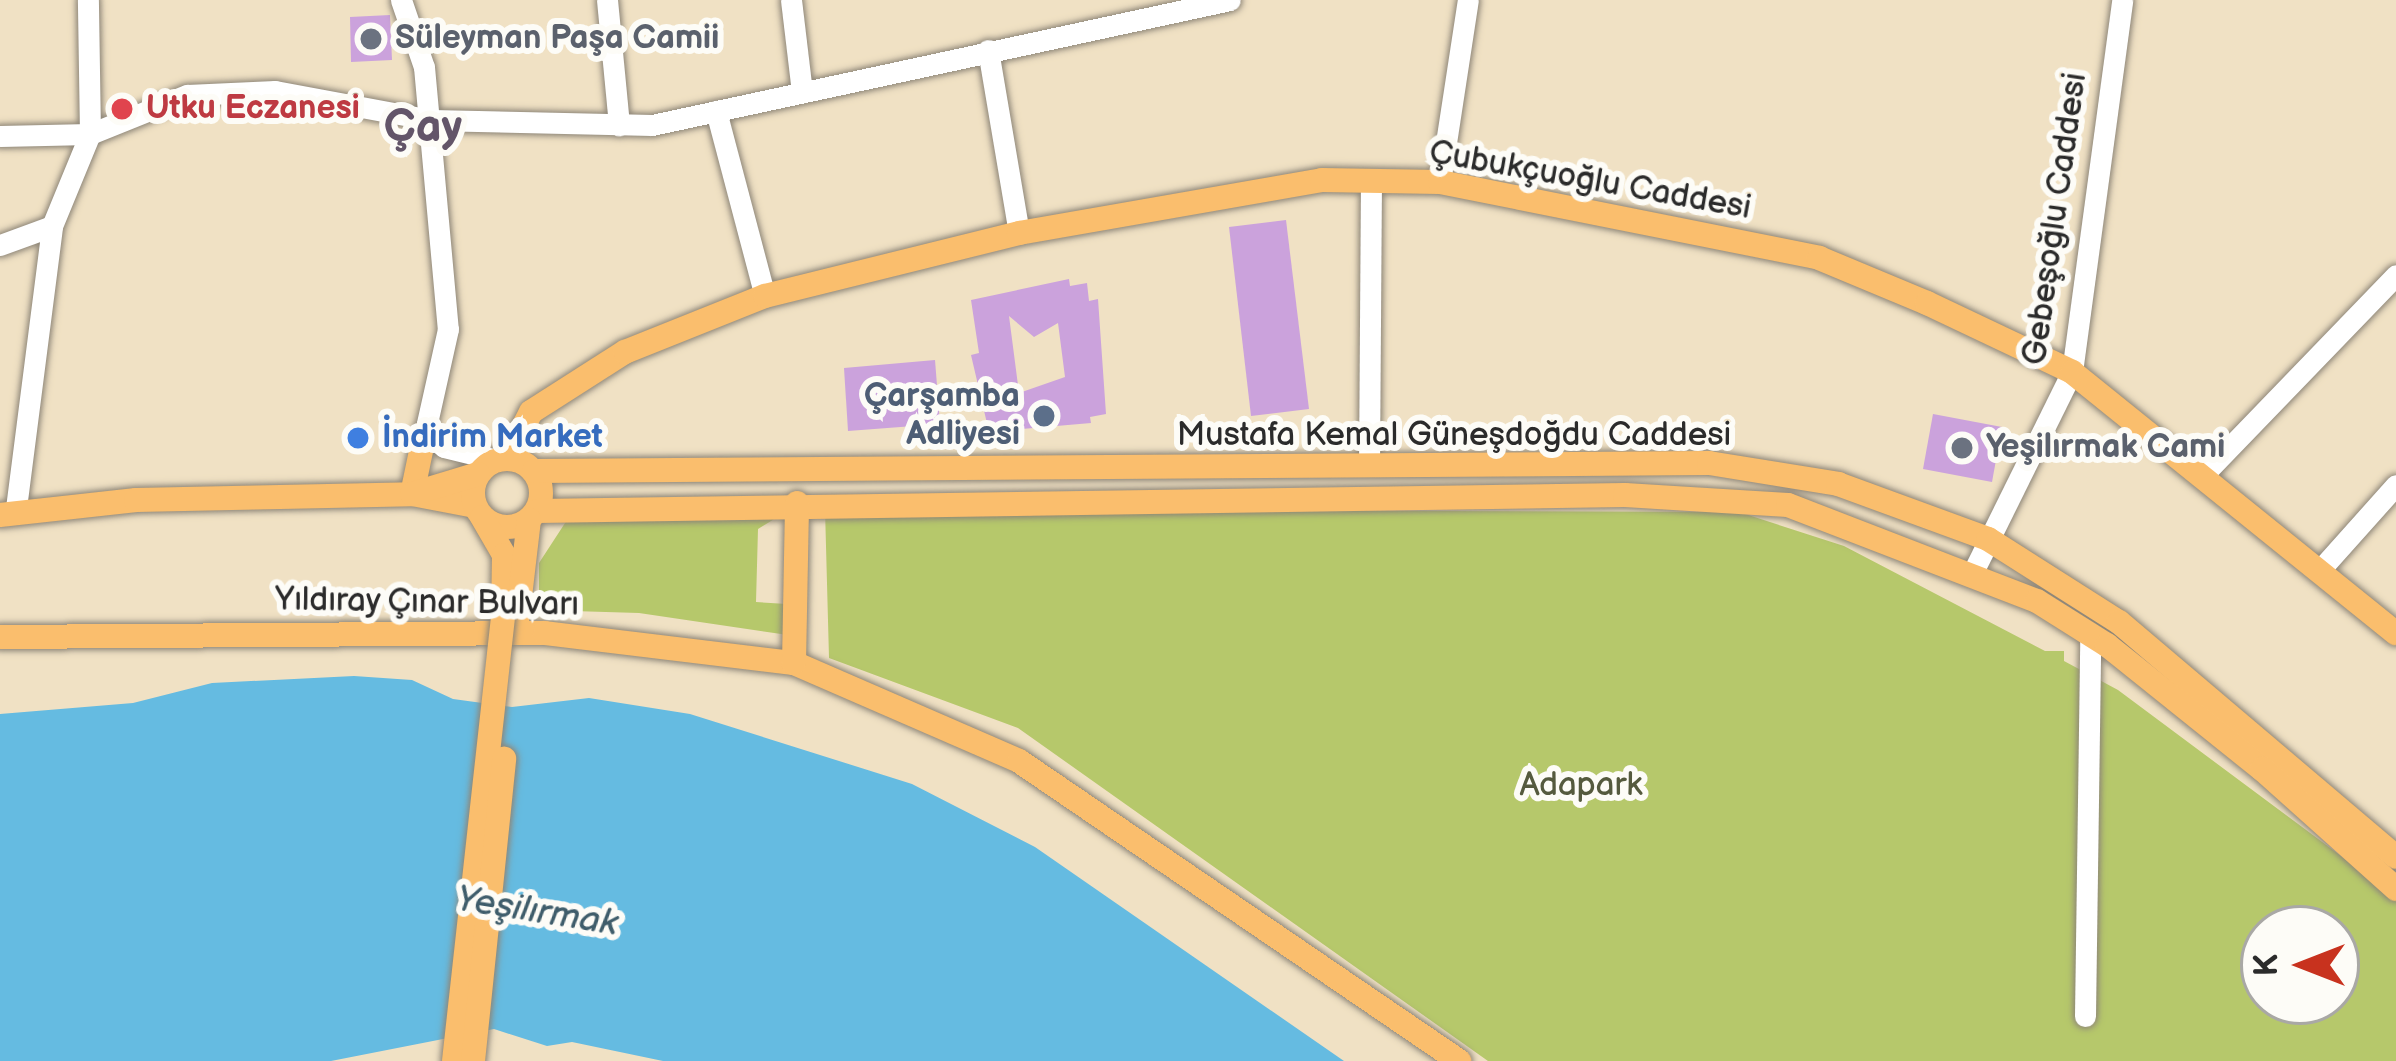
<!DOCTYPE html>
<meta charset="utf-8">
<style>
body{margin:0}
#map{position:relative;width:2396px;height:1061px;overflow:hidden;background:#f0e1c4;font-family:"Balsamiq Sans",sans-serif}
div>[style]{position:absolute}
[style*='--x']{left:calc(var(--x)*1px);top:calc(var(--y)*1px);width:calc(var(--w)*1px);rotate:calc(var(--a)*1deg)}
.green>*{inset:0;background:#b6c86b}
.water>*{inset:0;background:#65bbe1}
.building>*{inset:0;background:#cba2dc}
.roads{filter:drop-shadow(0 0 3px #8e8678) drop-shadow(0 0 3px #8e8678)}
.minor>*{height:21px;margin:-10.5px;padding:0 10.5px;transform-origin:10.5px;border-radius:10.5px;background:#fff}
.major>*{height:24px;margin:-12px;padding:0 12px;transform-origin:12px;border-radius:12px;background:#fabe6d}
.major>.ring{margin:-12px;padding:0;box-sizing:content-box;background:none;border:24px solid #fabe6d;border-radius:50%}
.bridges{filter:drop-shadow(0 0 3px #8e8678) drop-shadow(0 0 3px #8e8678)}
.major-bridge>*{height:24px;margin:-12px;padding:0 12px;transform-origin:12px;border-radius:12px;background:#fabe6d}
.dots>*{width:33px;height:33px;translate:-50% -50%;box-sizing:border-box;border:6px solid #fdfcf7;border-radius:50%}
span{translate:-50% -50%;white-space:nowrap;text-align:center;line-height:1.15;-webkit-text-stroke:12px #fdfcf7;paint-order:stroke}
.worship-label{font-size:33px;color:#5b616d;font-weight:700}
.left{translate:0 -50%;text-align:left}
.health-label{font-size:33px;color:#be3a42;font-weight:700}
.street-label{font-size:33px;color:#2b2b2b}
.service-label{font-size:33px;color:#4e5e75;font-weight:700}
.right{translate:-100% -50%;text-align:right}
.shop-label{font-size:33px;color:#366cbe;font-weight:700}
.park-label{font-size:33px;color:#555a3e}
.water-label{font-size:36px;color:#3f5d6b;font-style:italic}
.district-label{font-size:45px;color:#635569;font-weight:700}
.north{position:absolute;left:2240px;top:905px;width:120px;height:120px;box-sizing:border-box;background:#fdfcf7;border:3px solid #a9a8a5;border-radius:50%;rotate:270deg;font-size:33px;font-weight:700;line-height:48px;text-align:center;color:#2b2b2b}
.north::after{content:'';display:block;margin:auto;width:42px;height:54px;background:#c8321e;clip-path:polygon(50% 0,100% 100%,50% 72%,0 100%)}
</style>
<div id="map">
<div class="green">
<div style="clip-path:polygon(evenodd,825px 509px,1739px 512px,1844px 546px,2045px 651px,2064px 651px,2064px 661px,2118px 690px,2396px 897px,2396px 1061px,1488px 1061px,1018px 728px,829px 658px,825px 509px,2264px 929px,2336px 929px,2336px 1001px,2264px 1001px,2264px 929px)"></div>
<div style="clip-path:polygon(776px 518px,758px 529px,756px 602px,787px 604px,788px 635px,639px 613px,539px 610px,539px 563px,567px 520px)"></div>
</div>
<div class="water">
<div style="clip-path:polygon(354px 676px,412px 680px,453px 699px,512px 707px,589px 698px,690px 714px,912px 784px,1035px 847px,1344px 1061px,663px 1061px,572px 1042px,547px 1046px,494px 1029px,331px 1061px,0 1061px,0 714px,133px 703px,212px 683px)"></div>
</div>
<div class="building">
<div style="clip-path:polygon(390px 15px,392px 60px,351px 62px,350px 17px)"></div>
<div style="clip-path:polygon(1286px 220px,1309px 409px,1251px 416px,1229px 227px)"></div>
<div style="clip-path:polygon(evenodd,1069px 279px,1070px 286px,1087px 283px,1089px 301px,1098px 299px,1106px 414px,1090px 417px,1091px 423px,989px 432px,971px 355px,979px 353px,971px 300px,1069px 279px,1009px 316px,1034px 337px,1058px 323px,1065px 377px,1019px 393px,1009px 316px)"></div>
<div style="clip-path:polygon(935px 360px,940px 424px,848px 431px,844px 368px)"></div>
<div style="clip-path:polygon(1933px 414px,2002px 427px,1992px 482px,1923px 469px)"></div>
</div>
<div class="roads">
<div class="minor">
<div style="--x:401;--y:0;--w:71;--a:71.1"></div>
<div style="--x:424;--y:67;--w:263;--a:84.8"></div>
<div style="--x:448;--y:329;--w:106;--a:102.6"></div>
<div style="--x:425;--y:432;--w:24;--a:38"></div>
<div style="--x:444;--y:447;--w:55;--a:13.8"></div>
<div style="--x:607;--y:0;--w:126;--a:84.5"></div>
<div style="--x:791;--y:0;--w:93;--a:83.2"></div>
<div style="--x:988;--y:50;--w:186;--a:80.4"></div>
<div style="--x:716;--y:111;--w:191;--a:75.2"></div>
<div style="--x:0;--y:136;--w:90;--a:-1.3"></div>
<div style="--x:90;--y:134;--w:105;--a:-21.9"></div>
<div style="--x:187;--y:95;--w:88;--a:-2.6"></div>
<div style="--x:275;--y:91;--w:159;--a:10.5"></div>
<div style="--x:431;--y:120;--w:221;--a:1.3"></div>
<div style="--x:652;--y:125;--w:591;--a:-12.2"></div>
<div style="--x:1440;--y:182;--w:184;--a:-81.3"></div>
<div style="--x:0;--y:245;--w:55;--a:-20.1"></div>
<div style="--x:1369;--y:466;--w:286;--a:-89.6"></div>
<div style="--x:2202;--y:476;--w:279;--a:-46"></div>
<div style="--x:16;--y:508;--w:284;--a:-82.7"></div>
<div style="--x:52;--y:226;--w:100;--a:-67.6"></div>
<div style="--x:90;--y:134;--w:134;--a:-90.9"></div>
<div style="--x:1974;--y:570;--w:221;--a:-63.7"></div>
<div style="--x:2072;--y:372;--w:375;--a:-82.3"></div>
<div style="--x:2319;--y:571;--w:115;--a:-48.2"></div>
<div style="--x:2085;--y:1016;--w:381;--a:-89.2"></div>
</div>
<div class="major">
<div style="--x:425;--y:432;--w:63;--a:101.8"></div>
<div style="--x:412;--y:494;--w:64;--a:10.8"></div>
<div style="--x:507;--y:458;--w:52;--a:-62.4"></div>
<div style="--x:531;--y:412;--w:112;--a:-32.6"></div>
<div style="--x:625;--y:352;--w:151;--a:-21.8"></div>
<div style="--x:765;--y:296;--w:262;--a:-13.9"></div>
<div style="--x:1019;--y:233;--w:308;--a:-9.9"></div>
<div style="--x:1322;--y:180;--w:118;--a:1"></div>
<div style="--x:1440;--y:182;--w:387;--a:11.3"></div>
<div style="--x:1819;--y:258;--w:117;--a:22.6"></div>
<div style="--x:1927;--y:303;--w:161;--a:25.4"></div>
<div style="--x:2072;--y:372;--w:416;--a:38.9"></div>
<div class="ring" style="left:473px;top:459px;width:44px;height:44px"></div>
<div style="--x:534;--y:471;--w:1175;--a:-0.39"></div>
<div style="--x:1709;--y:463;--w:131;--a:9.2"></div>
<div style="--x:1838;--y:484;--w:160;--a:20.1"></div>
<div style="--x:1988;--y:539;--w:155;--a:32.4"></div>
<div style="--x:2119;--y:622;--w:363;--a:40.3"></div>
<div style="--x:537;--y:511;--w:1088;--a:-0.84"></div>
<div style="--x:1625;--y:495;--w:163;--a:3.5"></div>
<div style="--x:1788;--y:505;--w:267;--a:21.1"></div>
<div style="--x:2037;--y:601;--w:83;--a:32.2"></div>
<div style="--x:2107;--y:645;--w:198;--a:38.7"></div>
<div style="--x:2262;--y:769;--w:180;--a:41.8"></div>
<div style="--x:0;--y:515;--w:137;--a:-6.3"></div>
<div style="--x:136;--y:500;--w:276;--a:-1.2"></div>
<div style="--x:412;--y:494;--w:69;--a:-16.9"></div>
<div style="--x:482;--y:517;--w:44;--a:59.9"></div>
<div style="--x:504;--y:555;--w:61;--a:90.9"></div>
<div style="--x:517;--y:622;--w:103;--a:-83.3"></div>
<div style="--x:0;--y:637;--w:545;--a:-0.42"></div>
<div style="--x:545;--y:633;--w:251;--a:6.9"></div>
<div style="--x:794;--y:663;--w:245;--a:23.5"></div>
<div style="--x:1019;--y:761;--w:533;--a:34.29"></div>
<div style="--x:794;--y:663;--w:160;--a:-88.9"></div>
</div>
</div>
<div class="bridges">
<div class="major-bridge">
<div style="--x:454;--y:1061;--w:448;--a:-83.7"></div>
<div style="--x:473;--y:1061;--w:304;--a:-84.1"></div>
</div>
</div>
<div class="dots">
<div style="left:371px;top:39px;background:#6b7280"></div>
<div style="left:122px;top:109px;background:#e0444e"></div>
<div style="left:1044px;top:416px;background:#5c6f8a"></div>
<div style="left:358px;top:438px;background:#3f7fe0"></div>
<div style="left:1962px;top:448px;background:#6b7280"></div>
</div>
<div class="worship-label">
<span class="left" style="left:395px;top:39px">Süleyman Paşa Camii</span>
<span class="left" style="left:1986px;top:448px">Yeşilırmak Cami</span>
</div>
<div class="health-label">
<span class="left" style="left:146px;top:109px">Utku Eczanesi</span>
</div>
<div class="street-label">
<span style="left:1590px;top:181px;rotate:10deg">Çubukçuoğlu Caddesi</span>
<span style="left:2056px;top:219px;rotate:-82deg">Gebeşoğlu Caddesi</span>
<span style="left:1454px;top:436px">Mustafa Kemal Güneşdoğdu Caddesi</span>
<span style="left:427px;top:603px;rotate:1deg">Yıldıray Çınar Bulvarı</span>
</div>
<div class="service-label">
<span class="right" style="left:1020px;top:416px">Çarşamba<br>Adliyesi</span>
</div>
<div class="shop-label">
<span class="left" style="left:382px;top:438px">İndirim Market</span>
</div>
<div class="park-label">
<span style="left:1581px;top:786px">Adapark</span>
</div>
<div class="water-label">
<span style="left:537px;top:912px;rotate:9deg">Yeşilırmak</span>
</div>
<div class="district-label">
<span style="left:423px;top:128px">Çay</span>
</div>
<div class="north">K</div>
</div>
